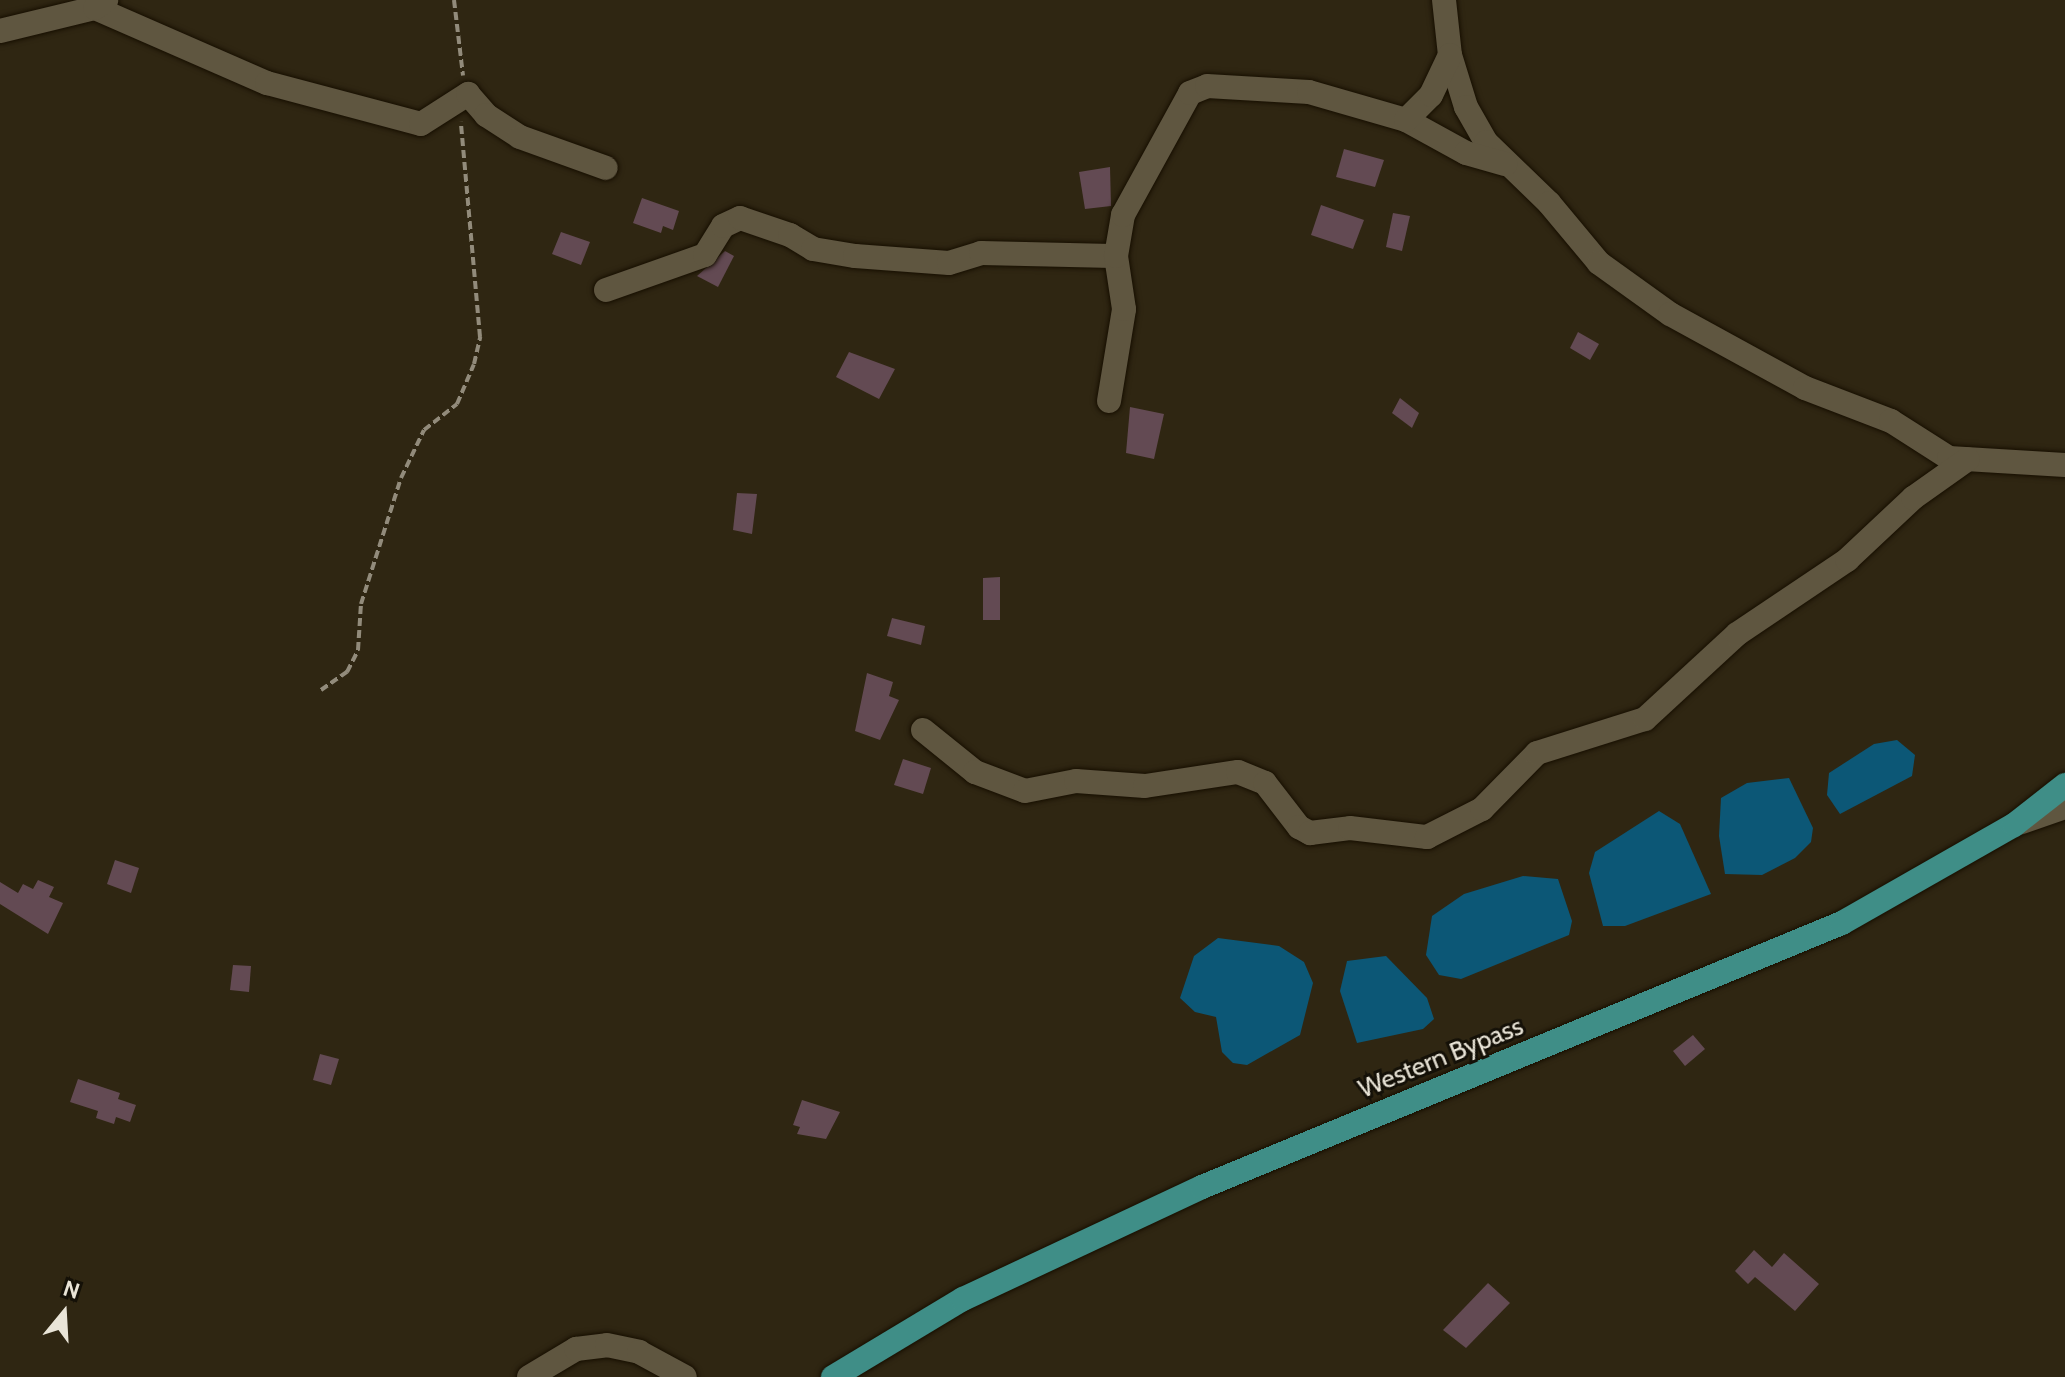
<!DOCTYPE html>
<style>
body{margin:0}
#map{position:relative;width:2065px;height:1377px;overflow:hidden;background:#2f2612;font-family:Cabin,sans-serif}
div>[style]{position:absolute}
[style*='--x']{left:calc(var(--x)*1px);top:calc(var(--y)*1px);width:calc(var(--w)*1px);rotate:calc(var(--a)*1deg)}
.water>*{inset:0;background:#0c5776}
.building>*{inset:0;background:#634a53}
.path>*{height:4px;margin-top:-2px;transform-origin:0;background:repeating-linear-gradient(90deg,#928b7b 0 8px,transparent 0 12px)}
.roads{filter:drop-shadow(0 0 2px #170f00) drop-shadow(0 0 2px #170f00)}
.minor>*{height:24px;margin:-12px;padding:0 12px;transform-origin:12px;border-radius:12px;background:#5f5640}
.major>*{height:24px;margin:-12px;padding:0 12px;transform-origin:12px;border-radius:12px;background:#3f8e87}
span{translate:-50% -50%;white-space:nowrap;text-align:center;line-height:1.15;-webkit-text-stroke:6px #141007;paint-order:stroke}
.street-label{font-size:26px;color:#e9e4d7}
.north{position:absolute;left:24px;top:1273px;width:80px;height:80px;-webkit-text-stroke:6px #141007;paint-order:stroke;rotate:18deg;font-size:22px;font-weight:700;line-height:32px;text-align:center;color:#e9e4d7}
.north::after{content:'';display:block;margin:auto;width:28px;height:36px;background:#e9e4d7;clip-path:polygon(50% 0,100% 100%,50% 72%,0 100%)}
</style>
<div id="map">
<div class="water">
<div style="clip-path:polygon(1897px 740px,1915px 755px,1912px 776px,1840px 814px,1827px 795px,1829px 773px,1874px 744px)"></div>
<div style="clip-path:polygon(1789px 778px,1813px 828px,1811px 842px,1795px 858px,1762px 875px,1725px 874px,1719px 836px,1721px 798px,1747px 783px)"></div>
<div style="clip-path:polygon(1659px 811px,1680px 824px,1711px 894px,1625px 926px,1603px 926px,1589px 873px,1595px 852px)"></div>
<div style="clip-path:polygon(1523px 876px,1558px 879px,1572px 921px,1569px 935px,1461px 979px,1439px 975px,1426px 955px,1432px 916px,1464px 894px)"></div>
<div style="clip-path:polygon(1218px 938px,1279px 946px,1304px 962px,1313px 983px,1300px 1035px,1247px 1065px,1233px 1063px,1222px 1052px,1216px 1017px,1195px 1012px,1180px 998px,1194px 956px)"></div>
<div style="clip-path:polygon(1386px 956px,1427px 998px,1434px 1019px,1423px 1029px,1357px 1043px,1340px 991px,1347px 961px)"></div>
</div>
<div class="building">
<div style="clip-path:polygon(1344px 149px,1384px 160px,1375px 187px,1336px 177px)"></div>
<div style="clip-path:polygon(1110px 167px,1111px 206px,1085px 209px,1079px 172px)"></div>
<div style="clip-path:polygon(642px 198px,679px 211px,673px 230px,663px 226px,661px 233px,633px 223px)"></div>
<div style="clip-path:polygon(1321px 205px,1364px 220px,1353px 249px,1311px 235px)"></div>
<div style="clip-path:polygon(1393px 213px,1410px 216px,1402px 251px,1386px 247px)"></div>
<div style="clip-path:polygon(561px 232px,590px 242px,581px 265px,552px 254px)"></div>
<div style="clip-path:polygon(725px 251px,734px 256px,718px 287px,697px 276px)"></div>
<div style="clip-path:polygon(1578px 332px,1599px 344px,1590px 360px,1570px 348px)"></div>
<div style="clip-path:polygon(849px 352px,895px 369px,879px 399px,836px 377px)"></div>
<div style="clip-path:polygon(1400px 398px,1419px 413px,1412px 428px,1392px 413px)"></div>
<div style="clip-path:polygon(1130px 407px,1164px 414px,1154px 459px,1126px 453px)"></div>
<div style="clip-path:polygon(737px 493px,757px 494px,752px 534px,733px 530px)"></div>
<div style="clip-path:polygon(1000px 577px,1000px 620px,983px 620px,983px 578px)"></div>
<div style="clip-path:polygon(892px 618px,925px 626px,921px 645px,887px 636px)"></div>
<div style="clip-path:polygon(867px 673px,893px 682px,889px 696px,899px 700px,880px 740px,855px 731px)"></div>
<div style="clip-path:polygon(903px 759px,931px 768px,923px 794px,894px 785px)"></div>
<div style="clip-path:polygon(115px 860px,139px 868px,131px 893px,107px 884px)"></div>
<div style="clip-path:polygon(38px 880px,54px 887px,49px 897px,63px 903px,48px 934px,0 904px,0 882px,18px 893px,23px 884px,33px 889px)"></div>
<div style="clip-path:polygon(233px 965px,251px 966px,249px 992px,230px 990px)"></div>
<div style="clip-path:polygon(1693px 1035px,1705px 1049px,1685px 1066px,1673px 1051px)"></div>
<div style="clip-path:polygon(320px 1054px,339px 1059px,331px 1085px,313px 1080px)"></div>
<div style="clip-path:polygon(78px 1079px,120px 1093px,118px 1099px,136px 1105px,130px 1122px,116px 1117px,114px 1124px,96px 1118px,98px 1111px,70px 1102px)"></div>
<div style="clip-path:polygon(802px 1100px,840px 1112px,826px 1139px,797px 1134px,800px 1127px,793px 1125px)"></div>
<div style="clip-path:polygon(1754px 1250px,1772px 1267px,1784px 1253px,1819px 1284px,1795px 1311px,1755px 1277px,1748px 1284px,1735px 1271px)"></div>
<div style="clip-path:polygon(1488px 1283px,1510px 1303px,1466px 1348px,1443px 1330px)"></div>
</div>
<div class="path">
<div style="--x:454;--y:0;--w:76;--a:83.2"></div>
<div style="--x:321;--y:690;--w:32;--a:-35"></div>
<div style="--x:347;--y:672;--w:25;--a:-63"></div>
<div style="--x:358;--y:650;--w:46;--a:-86.3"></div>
<div style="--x:361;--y:604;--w:132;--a:-72.4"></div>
<div style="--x:401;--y:478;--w:53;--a:-64.4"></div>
<div style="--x:424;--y:430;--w:42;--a:-38.2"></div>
<div style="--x:457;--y:404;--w:43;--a:-67"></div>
<div style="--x:474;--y:364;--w:28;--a:-77"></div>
<div style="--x:480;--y:337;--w:216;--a:-95.1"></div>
</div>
<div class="roads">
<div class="minor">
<div style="--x:1444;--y:0;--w:55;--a:83.8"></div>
<div style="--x:1450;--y:55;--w:54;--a:72.9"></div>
<div style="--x:1466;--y:107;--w:40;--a:60.3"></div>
<div style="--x:1486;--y:142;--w:88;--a:44.1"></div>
<div style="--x:1549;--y:203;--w:78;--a:50.2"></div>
<div style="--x:1599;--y:263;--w:87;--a:35.7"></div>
<div style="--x:1670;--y:314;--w:154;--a:28.7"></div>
<div style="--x:1805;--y:388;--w:92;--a:21"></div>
<div style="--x:1891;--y:421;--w:69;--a:32.5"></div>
<div style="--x:1949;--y:458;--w:116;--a:3.5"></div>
<div style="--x:95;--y:8;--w:188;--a:23.6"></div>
<div style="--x:267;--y:83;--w:159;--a:14.9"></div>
<div style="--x:421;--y:124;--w:56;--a:-32.6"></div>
<div style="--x:468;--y:94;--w:28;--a:49"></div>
<div style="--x:486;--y:115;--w:40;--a:32.9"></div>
<div style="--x:520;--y:137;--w:91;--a:19.8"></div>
<div style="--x:0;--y:31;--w:98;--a:-13.6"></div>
<div style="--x:95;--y:8;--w:14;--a:-36"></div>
<div style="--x:1406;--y:120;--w:68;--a:28.8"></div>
<div style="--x:1466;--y:153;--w:41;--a:15.8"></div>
<div style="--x:606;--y:290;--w:105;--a:-19.5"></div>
<div style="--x:705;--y:255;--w:34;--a:-58"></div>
<div style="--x:723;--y:226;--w:19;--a:-25"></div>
<div style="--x:740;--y:218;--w:53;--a:18.8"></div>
<div style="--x:790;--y:235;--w:27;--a:31"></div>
<div style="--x:813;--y:249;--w:43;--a:9.5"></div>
<div style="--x:855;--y:256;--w:94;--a:4.3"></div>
<div style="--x:949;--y:263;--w:34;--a:-17"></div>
<div style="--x:981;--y:253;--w:135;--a:1.3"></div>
<div style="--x:1109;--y:401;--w:93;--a:-80.7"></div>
<div style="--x:1124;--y:309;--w:54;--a:-98.6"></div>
<div style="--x:1116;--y:256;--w:42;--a:-80.3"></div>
<div style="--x:1123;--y:215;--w:139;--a:-61.2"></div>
<div style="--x:1190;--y:93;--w:18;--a:-22"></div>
<div style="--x:1207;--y:86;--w:102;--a:3.4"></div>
<div style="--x:1309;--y:92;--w:101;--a:16.1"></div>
<div style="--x:1406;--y:120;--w:35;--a:-45"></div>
<div style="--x:1431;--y:95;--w:44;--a:-64.6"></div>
<div style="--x:923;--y:730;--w:67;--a:38.9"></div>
<div style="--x:975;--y:772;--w:53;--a:20.8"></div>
<div style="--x:1025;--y:791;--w:52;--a:-11.1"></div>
<div style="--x:1076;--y:781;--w:69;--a:4.1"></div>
<div style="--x:1145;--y:786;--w:94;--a:-8.6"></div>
<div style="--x:1238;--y:772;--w:29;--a:22"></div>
<div style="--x:1265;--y:783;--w:56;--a:52.3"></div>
<div style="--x:1299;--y:827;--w:13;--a:29"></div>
<div style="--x:1310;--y:833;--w:40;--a:-7.1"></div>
<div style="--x:1350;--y:828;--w:78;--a:6.7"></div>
<div style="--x:1427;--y:837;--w:62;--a:-27"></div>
<div style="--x:1482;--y:809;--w:78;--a:-45.5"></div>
<div style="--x:1537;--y:753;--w:113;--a:-17.5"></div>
<div style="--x:1645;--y:719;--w:125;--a:-42.7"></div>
<div style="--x:1737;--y:634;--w:133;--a:-33.9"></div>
<div style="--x:1847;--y:560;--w:91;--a:-43.2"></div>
<div style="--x:1913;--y:498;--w:67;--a:-35.3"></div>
<div style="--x:2022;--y:822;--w:46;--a:-19.2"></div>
<div style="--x:529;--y:1377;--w:55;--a:-30.8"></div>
<div style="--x:576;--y:1349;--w:31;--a:-7"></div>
<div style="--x:607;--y:1345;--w:33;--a:12"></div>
<div style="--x:639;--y:1352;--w:52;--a:28.5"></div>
</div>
<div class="major">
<div style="--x:833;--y:1377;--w:152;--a:-31"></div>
<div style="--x:963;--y:1299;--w:264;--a:-25.1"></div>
<div style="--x:1202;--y:1187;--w:692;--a:-22.42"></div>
<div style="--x:1842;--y:923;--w:198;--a:-29.7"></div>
<div style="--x:2014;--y:825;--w:65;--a:-38.1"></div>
</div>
</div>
<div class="street-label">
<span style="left:1441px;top:1058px;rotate:-22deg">Western Bypass</span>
</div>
<div class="north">N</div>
</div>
